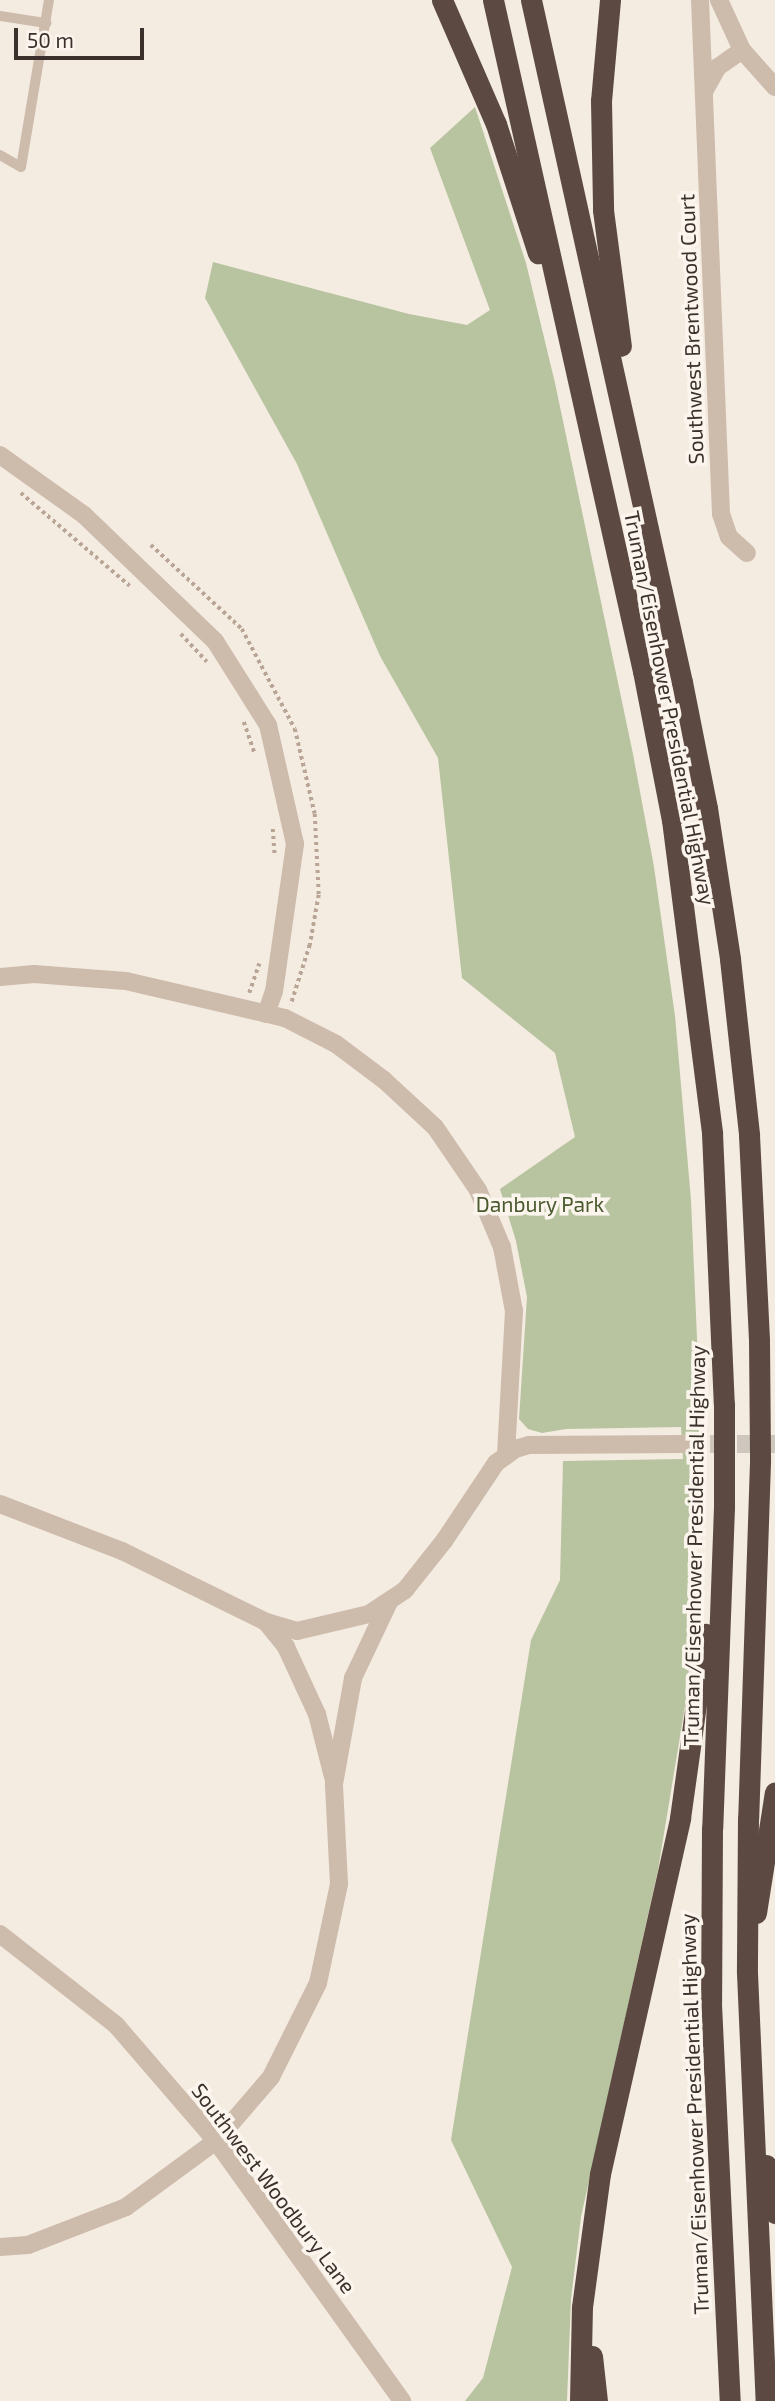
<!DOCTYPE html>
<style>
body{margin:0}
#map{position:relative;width:775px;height:2401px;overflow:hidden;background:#f4ebe1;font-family:"Exo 2",sans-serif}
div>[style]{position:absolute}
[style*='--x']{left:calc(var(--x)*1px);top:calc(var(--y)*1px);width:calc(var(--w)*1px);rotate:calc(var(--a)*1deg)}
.green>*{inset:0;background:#b8c4a0}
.street-tunnel>*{height:18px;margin-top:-9px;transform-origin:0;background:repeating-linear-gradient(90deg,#cfc6bd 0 18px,transparent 0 27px)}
.path>*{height:3.5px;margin-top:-1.75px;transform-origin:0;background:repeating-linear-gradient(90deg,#b9a596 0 3.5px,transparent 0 7px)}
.lane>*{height:10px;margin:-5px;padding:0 5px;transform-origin:5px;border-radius:5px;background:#cdbbac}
.street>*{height:18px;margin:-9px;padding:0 9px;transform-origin:9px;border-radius:9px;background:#cdbbac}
.highway>*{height:21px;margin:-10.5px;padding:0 10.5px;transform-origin:10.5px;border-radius:10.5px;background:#5c4a42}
span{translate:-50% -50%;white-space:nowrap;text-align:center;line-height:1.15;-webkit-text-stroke:7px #fbf5ee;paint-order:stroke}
.street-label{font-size:21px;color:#3b302b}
.park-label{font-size:21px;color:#4a5a2e}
.scale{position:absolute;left:14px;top:28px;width:130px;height:32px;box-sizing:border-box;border:4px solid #3b302b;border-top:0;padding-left:9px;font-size:21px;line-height:24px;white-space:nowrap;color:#3b302b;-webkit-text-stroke:5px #fbf5ee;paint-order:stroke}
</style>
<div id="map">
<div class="green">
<div style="clip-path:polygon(475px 107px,526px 263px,555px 383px,633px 754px,654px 867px,675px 1016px,691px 1200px,701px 1430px,688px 1688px,658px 1870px,581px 2217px,571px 2299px,567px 2401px,465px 2401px,483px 2378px,512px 2267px,451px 2140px,531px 1640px,560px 1580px,563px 1461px,683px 1459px,681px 1427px,566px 1429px,542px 1433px,528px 1429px,519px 1419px,527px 1297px,516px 1241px,500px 1189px,575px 1137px,555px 1053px,462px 978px,438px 758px,380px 656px,297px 464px,205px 298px,213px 262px,409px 314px,467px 325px,490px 310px,430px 148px)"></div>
</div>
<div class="street-tunnel">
<div style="--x:683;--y:1444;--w:92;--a:0"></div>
</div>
<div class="path">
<div style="--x:21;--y:493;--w:143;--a:40.5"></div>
<div style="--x:151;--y:545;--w:124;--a:42.7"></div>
<div style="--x:242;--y:629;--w:113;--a:62.1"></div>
<div style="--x:295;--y:729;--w:87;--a:76.8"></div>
<div style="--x:315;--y:814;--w:81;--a:87.2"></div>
<div style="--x:319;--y:895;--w:51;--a:100.2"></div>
<div style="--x:310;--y:945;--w:63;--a:107.6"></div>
<div style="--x:181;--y:634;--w:38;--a:47"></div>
<div style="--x:244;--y:722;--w:34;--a:71"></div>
<div style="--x:273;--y:829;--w:27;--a:86"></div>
<div style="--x:249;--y:993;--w:31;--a:-71"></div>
</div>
<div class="lane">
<div style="--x:0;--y:16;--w:47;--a:8.7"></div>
<div style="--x:0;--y:155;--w:24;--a:30"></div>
<div style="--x:21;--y:167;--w:169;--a:-80.5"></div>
</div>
<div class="street">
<div style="--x:700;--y:0;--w:514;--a:87.66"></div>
<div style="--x:721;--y:514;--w:24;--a:71"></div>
<div style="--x:729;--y:537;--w:24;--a:42"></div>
<div style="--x:719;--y:0;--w:55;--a:65.3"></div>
<div style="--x:742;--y:50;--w:50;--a:48.3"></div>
<div style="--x:705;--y:90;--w:26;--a:-61"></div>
<div style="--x:718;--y:67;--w:29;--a:-35"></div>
<div style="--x:0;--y:455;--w:103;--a:35.5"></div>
<div style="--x:84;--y:515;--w:182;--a:43.9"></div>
<div style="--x:215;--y:641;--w:99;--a:57.8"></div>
<div style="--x:268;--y:725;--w:122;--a:77.2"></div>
<div style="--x:295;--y:844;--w:148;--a:98.1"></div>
<div style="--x:274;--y:991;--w:24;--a:109"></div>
<div style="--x:0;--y:977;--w:34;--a:-5"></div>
<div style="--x:34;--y:974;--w:92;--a:4.4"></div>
<div style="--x:126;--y:981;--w:163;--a:13.1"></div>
<div style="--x:285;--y:1018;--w:57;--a:27"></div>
<div style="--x:336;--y:1044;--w:60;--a:36.9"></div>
<div style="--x:384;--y:1080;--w:69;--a:42.7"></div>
<div style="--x:435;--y:1127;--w:76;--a:55.7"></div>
<div style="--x:478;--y:1190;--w:62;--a:67.2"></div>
<div style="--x:502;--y:1247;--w:65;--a:79.4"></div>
<div style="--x:514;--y:1311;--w:143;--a:93.2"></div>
<div style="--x:0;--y:1504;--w:131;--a:21.1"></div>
<div style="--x:122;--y:1551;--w:161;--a:26.2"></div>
<div style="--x:266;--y:1622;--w:32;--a:16"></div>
<div style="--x:297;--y:1631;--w:74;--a:-13.3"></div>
<div style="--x:369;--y:1614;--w:43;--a:-33.7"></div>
<div style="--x:405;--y:1590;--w:63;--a:-51.5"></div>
<div style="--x:444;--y:1541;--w:94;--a:-56.3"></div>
<div style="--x:496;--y:1463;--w:24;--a:-36"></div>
<div style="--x:515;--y:1449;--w:15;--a:-16"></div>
<div style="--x:529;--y:1445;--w:154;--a:-0.4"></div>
<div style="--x:266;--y:1622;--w:32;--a:51"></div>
<div style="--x:286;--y:1647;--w:74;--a:65.2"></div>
<div style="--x:317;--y:1714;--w:65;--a:75.7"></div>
<div style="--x:0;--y:1934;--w:147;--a:38.1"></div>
<div style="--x:116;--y:2025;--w:153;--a:49.2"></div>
<div style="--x:216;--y:2141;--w:320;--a:54.4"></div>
<div style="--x:0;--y:2247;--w:28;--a:-4"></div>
<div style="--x:28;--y:2245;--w:105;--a:-21.2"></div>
<div style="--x:126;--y:2207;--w:112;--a:-36.3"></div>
<div style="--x:216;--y:2141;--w:84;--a:-49.3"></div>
<div style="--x:271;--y:2077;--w:105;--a:-63.4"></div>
<div style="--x:318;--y:1983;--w:101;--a:-78"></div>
<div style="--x:339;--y:1884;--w:100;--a:-92.9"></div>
<div style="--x:334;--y:1784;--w:108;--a:-79.8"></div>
<div style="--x:353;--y:1678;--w:84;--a:-64.7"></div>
</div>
<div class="highway">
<div style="--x:442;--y:0;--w:135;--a:66.5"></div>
<div style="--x:496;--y:124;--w:136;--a:72"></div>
<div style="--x:493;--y:0;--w:688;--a:77.4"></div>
<div style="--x:643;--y:671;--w:152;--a:79"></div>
<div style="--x:672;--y:820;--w:316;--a:82.7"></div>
<div style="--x:712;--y:1133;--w:271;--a:87.5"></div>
<div style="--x:724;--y:1404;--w:103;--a:90"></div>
<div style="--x:724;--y:1507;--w:321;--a:92.1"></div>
<div style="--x:712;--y:1828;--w:176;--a:90.3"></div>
<div style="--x:711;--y:2004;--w:397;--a:87.3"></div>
<div style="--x:531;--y:0;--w:699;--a:77.52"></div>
<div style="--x:682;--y:682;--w:128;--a:78.8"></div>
<div style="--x:707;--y:808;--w:153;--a:81.3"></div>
<div style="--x:730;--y:959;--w:177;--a:83.8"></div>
<div style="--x:749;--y:1135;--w:205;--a:87.2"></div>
<div style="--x:759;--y:1340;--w:122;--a:89.5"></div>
<div style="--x:760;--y:1462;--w:356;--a:91.9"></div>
<div style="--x:748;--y:1818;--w:155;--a:90.4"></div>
<div style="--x:747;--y:1973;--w:428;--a:87.5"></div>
<div style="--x:610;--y:0;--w:101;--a:95.1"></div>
<div style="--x:601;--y:101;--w:109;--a:88.9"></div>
<div style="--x:603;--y:210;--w:137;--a:82.5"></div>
<div style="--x:756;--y:1913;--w:122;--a:-81.1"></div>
<div style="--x:766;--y:2165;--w:49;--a:79.4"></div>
<div style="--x:592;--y:2356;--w:45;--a:83.7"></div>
<div style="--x:580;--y:2401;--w:94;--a:-88.8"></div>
<div style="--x:582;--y:2307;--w:134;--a:-82.3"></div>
<div style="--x:600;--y:2174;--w:365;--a:-77.3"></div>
<div style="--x:680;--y:1818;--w:186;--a:-82"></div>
</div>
<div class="street-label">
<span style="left:691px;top:329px;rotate:-92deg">Southwest Brentwood Court</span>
<span style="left:670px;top:708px;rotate:79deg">Truman/Eisenhower Presidential Highway</span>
<span style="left:694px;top:1546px;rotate:-89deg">Truman/Eisenhower Presidential Highway</span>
<span style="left:694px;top:2114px;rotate:-92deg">Truman/Eisenhower Presidential Highway</span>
<span style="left:274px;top:2188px;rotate:53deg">Southwest Woodbury Lane</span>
</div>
<div class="park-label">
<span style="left:540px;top:1204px">Danbury Park</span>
</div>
<div class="scale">50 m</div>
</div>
